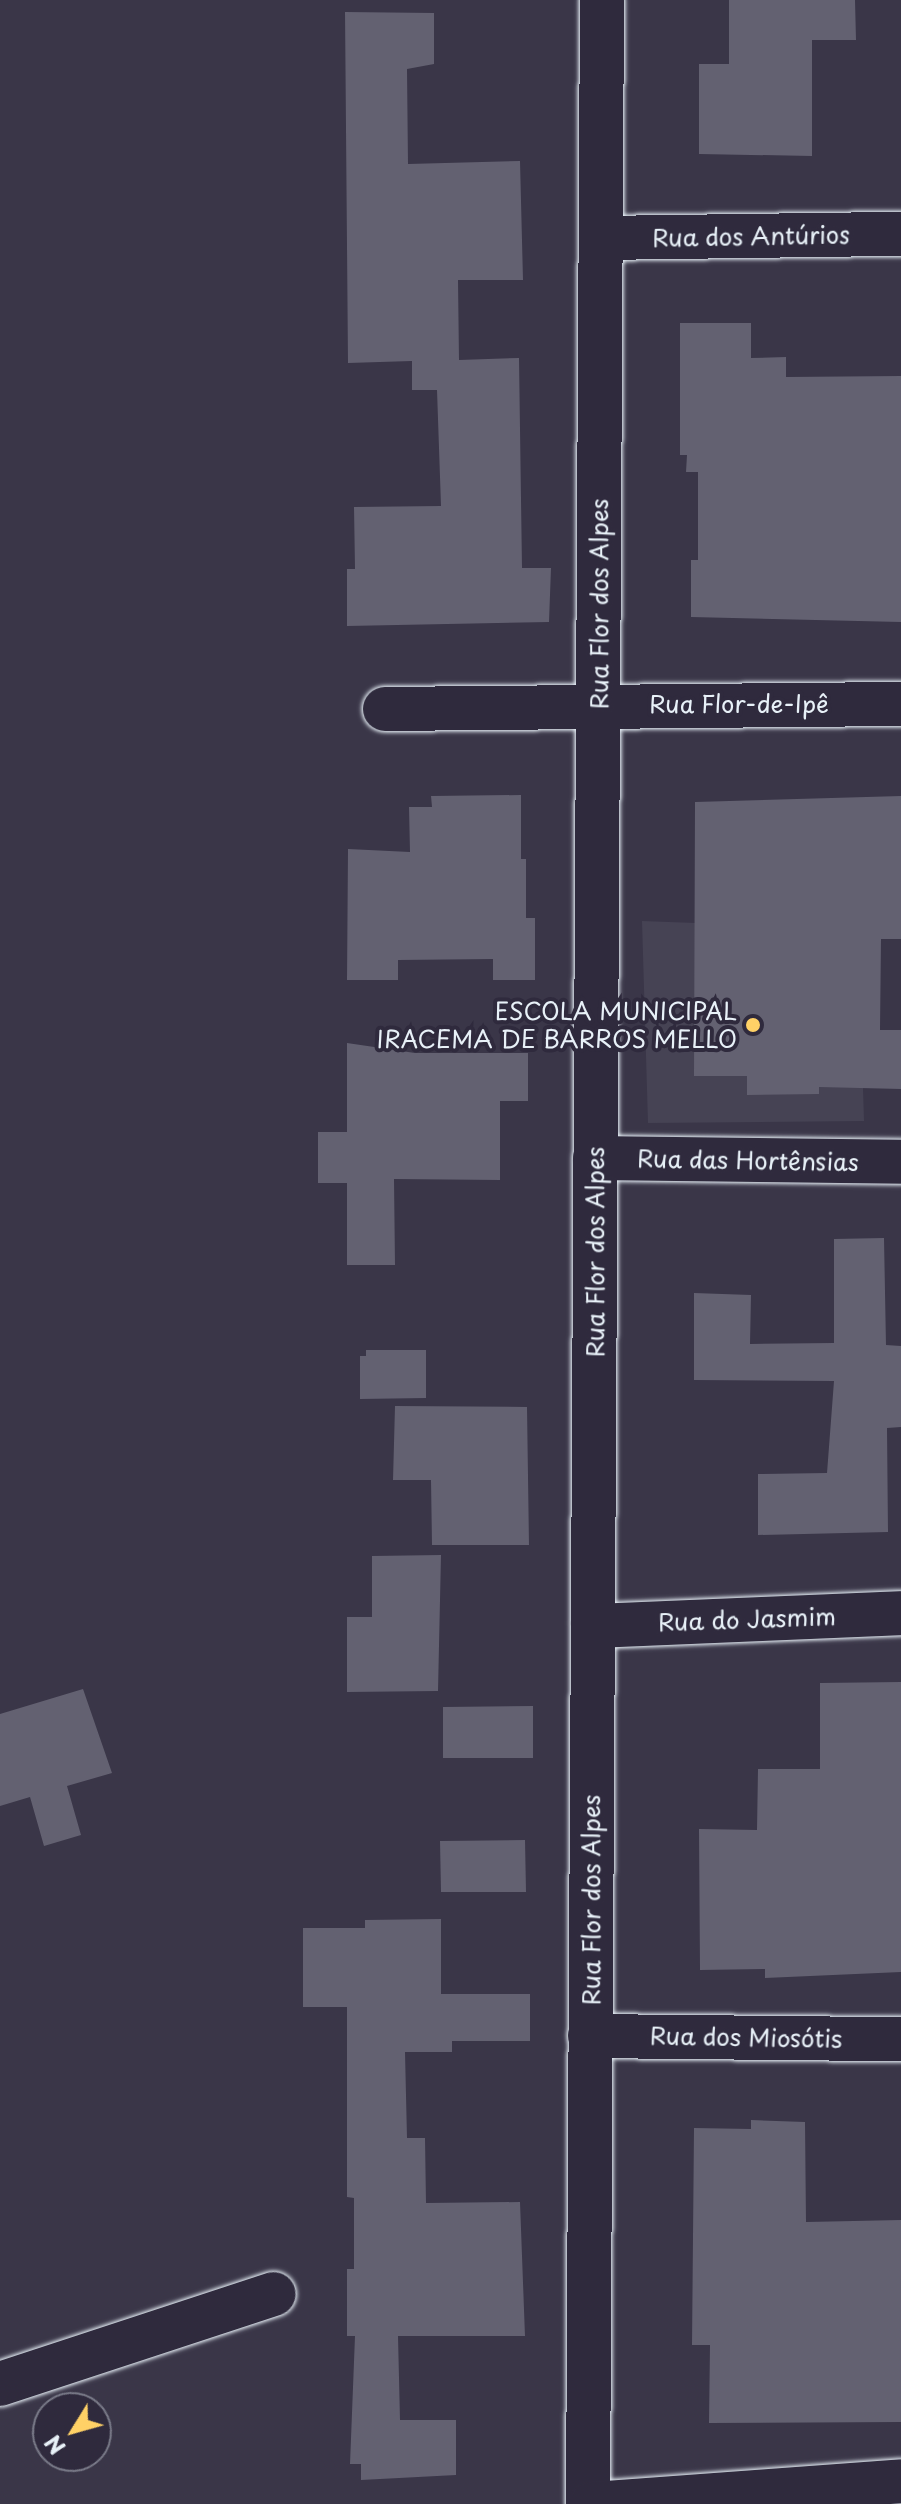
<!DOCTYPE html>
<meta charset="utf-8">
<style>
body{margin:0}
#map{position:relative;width:901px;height:2504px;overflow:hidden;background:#3a3648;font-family:"Playpen Sans",sans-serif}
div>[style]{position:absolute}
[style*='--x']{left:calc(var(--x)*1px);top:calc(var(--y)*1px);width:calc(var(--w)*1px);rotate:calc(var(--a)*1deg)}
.built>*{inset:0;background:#464354}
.building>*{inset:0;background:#636171}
.roads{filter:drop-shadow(0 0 2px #e8f1f8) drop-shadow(0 0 2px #e8f1f8)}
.street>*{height:44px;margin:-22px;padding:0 22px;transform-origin:22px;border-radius:22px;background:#2f2a3d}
.dots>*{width:22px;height:22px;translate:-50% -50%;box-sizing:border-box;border:4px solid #2f2a3d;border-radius:50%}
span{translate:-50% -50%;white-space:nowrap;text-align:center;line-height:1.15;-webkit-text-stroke:8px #2f2a3d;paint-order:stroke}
.street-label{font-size:24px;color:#e8f1f8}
.poi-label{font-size:24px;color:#e8f1f8}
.right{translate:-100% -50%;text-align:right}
.north{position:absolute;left:32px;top:2392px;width:80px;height:80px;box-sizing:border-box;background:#2f2a3d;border:2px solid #797a88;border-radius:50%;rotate:233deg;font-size:22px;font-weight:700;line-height:32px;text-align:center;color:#e8f1f8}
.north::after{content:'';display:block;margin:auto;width:28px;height:36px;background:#ffd166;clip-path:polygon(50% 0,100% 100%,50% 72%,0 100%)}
</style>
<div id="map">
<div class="built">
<div style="clip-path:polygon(642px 921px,858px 929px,864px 1121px,648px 1123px)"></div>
</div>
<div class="building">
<div style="clip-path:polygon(729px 0,855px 0,856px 40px,812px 40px,812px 156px,699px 154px,699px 64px,729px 64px)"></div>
<div style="clip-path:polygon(345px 12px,434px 13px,434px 64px,407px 69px,408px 164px,520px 161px,523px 280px,458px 280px,459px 360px,519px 358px,522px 568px,551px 568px,549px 622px,347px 626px,347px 569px,355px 569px,354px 507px,441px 506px,437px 390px,412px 390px,412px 361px,348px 363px)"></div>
<div style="clip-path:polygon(680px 323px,751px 323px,751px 358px,786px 357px,786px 377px,901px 376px,901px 622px,691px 617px,691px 560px,698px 560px,698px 472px,686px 472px,687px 455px,680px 455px)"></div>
<div style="clip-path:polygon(521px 795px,521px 859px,526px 859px,526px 918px,535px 918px,535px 980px,493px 980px,493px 959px,398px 960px,398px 980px,347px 980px,348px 849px,410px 852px,409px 807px,432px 807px,431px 796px)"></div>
<div style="clip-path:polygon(901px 796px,901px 939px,881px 939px,880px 1030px,901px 1030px,901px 1089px,819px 1087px,819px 1094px,747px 1095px,747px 1076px,694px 1076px,695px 802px)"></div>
<div style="clip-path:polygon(347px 1043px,415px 1053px,528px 1053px,528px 1101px,500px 1101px,500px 1180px,394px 1179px,395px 1265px,347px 1265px,347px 1183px,318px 1183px,318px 1132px,347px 1132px)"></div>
<div style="clip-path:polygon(884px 1238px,886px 1345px,901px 1346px,901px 1427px,887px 1428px,888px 1532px,758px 1535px,758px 1474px,827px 1473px,834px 1381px,694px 1380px,694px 1293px,751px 1295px,750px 1344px,834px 1343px,834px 1239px)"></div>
<div style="clip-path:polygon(366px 1350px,426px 1350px,426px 1398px,360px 1399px,360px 1356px,366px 1356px)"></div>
<div style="clip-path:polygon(395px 1406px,527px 1407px,529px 1545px,432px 1545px,431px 1480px,393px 1480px)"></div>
<div style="clip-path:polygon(441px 1555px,438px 1691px,347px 1692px,347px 1617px,372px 1617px,372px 1556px)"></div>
<div style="clip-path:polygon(901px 1682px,901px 1972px,765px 1978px,765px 1969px,700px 1970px,699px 1829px,757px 1830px,758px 1769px,820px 1769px,820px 1683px)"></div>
<div style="clip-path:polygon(83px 1689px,112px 1773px,67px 1786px,81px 1835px,44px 1846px,30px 1797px,0 1806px,0 1714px)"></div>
<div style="clip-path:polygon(533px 1706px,533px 1758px,443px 1758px,443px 1707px)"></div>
<div style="clip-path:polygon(525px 1840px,526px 1892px,441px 1892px,440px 1841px)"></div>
<div style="clip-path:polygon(441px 1919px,441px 1994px,530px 1994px,530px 2041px,452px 2041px,452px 2052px,405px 2052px,407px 2138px,425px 2138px,426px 2203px,520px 2202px,525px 2336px,398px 2336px,400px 2420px,456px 2420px,456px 2475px,361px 2480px,361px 2464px,350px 2464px,355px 2336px,347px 2336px,347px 2269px,354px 2269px,354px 2198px,347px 2197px,347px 2007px,303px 2007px,303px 1928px,365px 1928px,365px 1920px)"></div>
<div style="clip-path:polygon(751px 2120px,805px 2122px,806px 2222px,901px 2220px,901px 2422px,709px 2423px,710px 2345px,692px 2345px,694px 2128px,751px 2129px)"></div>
</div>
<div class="roads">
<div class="street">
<div style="--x:601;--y:238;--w:300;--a:-0.8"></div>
<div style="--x:385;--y:709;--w:516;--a:-0.56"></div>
<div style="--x:595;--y:1158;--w:306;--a:0.7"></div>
<div style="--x:593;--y:1626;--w:308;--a:-2.4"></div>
<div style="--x:590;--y:2036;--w:311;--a:0.6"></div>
<div style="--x:0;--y:2384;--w:288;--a:-18.2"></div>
<div style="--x:588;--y:2504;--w:2504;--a:-89.68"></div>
<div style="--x:591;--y:2504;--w:311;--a:-4.2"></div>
</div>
</div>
<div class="dots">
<div style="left:753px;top:1025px;background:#ffd166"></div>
</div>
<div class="street-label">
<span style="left:751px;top:236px;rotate:-1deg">Rua dos Antúrios</span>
<span style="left:599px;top:604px;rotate:-90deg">Rua Flor dos Alpes</span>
<span style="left:739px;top:704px">Rua Flor-de-Ipê</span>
<span style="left:748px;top:1160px;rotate:1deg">Rua das Hortênsias</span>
<span style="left:595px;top:1252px;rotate:-90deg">Rua Flor dos Alpes</span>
<span style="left:747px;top:1619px;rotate:-2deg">Rua do Jasmim</span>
<span style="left:591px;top:1900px;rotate:-90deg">Rua Flor dos Alpes</span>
<span style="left:746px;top:2037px;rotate:1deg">Rua dos Miosótis</span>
</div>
<div class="poi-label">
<span class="right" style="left:737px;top:1025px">ESCOLA MUNICIPAL<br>IRACEMA DE BARROS MELLO</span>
</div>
<div class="north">N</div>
</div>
